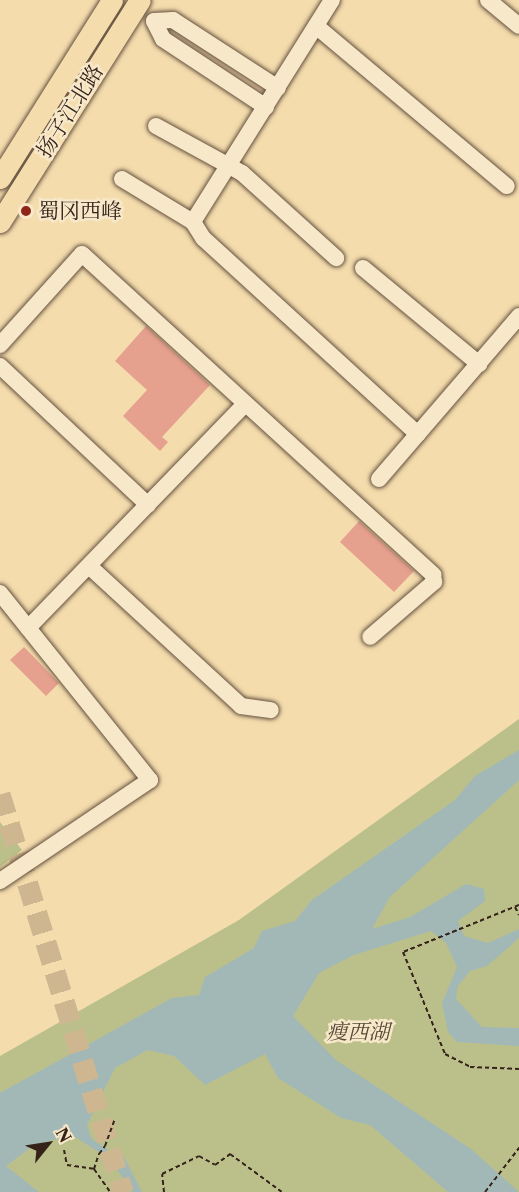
<!DOCTYPE html>
<meta charset="utf-8">
<style>
body{margin:0}
#map{position:relative;width:519px;height:1192px;overflow:hidden;background:#f4dcad;font-family:"Libre Caslon Text","Noto Serif SC",serif}
div>[style]{position:absolute}
[style*='--x']{left:calc(var(--x)*1px);top:calc(var(--y)*1px);width:calc(var(--w)*1px);rotate:calc(var(--a)*1deg)}
.green>*{inset:0;background:#bbc08a}
.water>*{inset:0;background:#a2b8b7}
.building>*{inset:0;background:#e6a08e}
.major-tunnel>*{height:21px;margin-top:-10.5px;transform-origin:0;background:repeating-linear-gradient(90deg,#ceb790 0 21px,transparent 0 31px)}
.path>*{height:2px;margin-top:-1px;transform-origin:0;background:repeating-linear-gradient(90deg,#35231a 0 4.5px,transparent 0 7.5px)}
.roads{filter:drop-shadow(0 0 2px #65513f) drop-shadow(0 0 2px #65513f)}
.minor>*{height:16px;margin:-8px;padding:0 8px;transform-origin:8px;border-radius:8px;background:#f8e8ca}
.major>*{height:21px;margin:-10.5px;padding:0 10.5px;transform-origin:10.5px;border-radius:10.5px;background:#f4dcad}
.path-bridge>*{height:2px;margin-top:-1px;transform-origin:0;background:repeating-linear-gradient(90deg,#35231a 0 4.5px,transparent 0 7.5px)}
.dots>*{width:16px;height:16px;translate:-50% -50%;box-sizing:border-box;border:3px solid #f8e8ca;border-radius:50%}
span{translate:-50% -50%;white-space:nowrap;text-align:center;line-height:1.15;-webkit-text-stroke:5px #f8e8ca;paint-order:stroke}
.street-label{font-size:21px;color:#35231a}
.poi-label{font-size:21px;color:#35231a}
.left{translate:0 -50%;text-align:left}
.park-label{font-size:21px;color:#564a36;font-style:italic}
.north{position:absolute;left:18px;top:1114px;width:60px;height:60px;-webkit-text-stroke:4px #f8e8ca;paint-order:stroke;rotate:60deg;font-size:16px;font-weight:700;line-height:24px;text-align:center;color:#35231a}
.north::after{content:'';display:block;margin:auto;width:21px;height:27px;background:#35231a;clip-path:polygon(50% 0,100% 100%,50% 72%,0 100%)}
</style>
<div id="map">
<div class="green">
<div style="clip-path:polygon(519px 719px,519px 1192px,0 1192px,0 1056px,239px 920px)"></div>
<div style="clip-path:polygon(0 822px,22px 850px,0 867px)"></div>
</div>
<div class="water">
<div style="clip-path:polygon(519px 750px,519px 780px,390px 897px,372px 929px,410px 917px,466px 884px,484px 889px,485px 901px,458px 921px,464px 936px,488px 943px,519px 929px,519px 938px,487px 966px,470px 971px,458px 986px,456px 999px,482px 1027px,519px 1028px,519px 1046px,457px 1042px,448px 1032px,442px 1003px,457px 967px,446px 943px,431px 931px,354px 955px,319px 973px,293px 1016px,336px 1060px,471px 1149px,519px 1192px,448px 1192px,370px 1125px,341px 1118px,278px 1078px,265px 1054px,205px 1085px,174px 1056px,148px 1050px,115px 1068px,87px 1125px,92px 1139px,113px 1153px,122px 1153px,142px 1192px,132px 1192px,111px 1160px,72px 1135px,34px 1145px,6px 1166px,39px 1192px,0 1192px,0 1093px,172px 998px,199px 995px,205px 977px,254px 948px,262px 931px,295px 921px,312px 900px,455px 800px,475px 776px)"></div>
</div>
<div class="building">
<div style="clip-path:polygon(146px 326px,210px 385px,162px 437px,168px 442px,160px 451px,123px 416px,147px 390px,115px 361px)"></div>
<div style="clip-path:polygon(359px 521px,414px 571px,394px 592px,340px 542px)"></div>
<div style="clip-path:polygon(24px 647px,59px 683px,46px 696px,10px 660px)"></div>
</div>
<div class="major-tunnel">
<div style="--x:0;--y:794;--w:417;--a:72.8"></div>
</div>
<div class="path">
<div style="--x:519;--y:905;--w:125;--a:157.9"></div>
<div style="--x:403;--y:952;--w:110;--a:67.6"></div>
<div style="--x:445;--y:1054;--w:28;--a:27"></div>
<div style="--x:470;--y:1067;--w:49;--a:2.3"></div>
<div style="--x:515;--y:907;--w:9;--a:63"></div>
<div style="--x:105;--y:1146;--w:27;--a:-70"></div>
<div style="--x:64;--y:1150;--w:15;--a:79"></div>
<div style="--x:67;--y:1165;--w:27;--a:8"></div>
<div style="--x:94;--y:1169;--w:28;--a:55"></div>
<div style="--x:94;--y:1169;--w:16;--a:-72"></div>
<div style="--x:164;--y:1192;--w:18;--a:-96"></div>
<div style="--x:162;--y:1174;--w:41;--a:-25.9"></div>
<div style="--x:199;--y:1156;--w:18;--a:29"></div>
<div style="--x:215;--y:1165;--w:19;--a:-36"></div>
<div style="--x:230;--y:1154;--w:64;--a:36.2"></div>
<div style="--x:485;--y:1192;--w:56;--a:-52.3"></div>
</div>
<div class="roads">
<div class="minor">
<div style="--x:332;--y:0;--w:262;--a:122.1"></div>
<div style="--x:193;--y:222;--w:19;--a:58"></div>
<div style="--x:203;--y:238;--w:291;--a:42.4"></div>
<div style="--x:488;--y:0;--w:40;--a:40"></div>
<div style="--x:316;--y:26;--w:249;--a:40"></div>
<div style="--x:266;--y:107;--w:123;--a:-146.6"></div>
<div style="--x:163;--y:39;--w:20;--a:-117"></div>
<div style="--x:154;--y:21;--w:19;--a:-3"></div>
<div style="--x:173;--y:20;--w:125;--a:32.9"></div>
<div style="--x:156;--y:126;--w:98;--a:28.7"></div>
<div style="--x:242;--y:173;--w:127;--a:42.1"></div>
<div style="--x:122;--y:179;--w:83;--a:31.2"></div>
<div style="--x:363;--y:268;--w:151;--a:39.6"></div>
<div style="--x:0;--y:345;--w:122;--a:-48"></div>
<div style="--x:82;--y:254;--w:476;--a:42.4"></div>
<div style="--x:433;--y:575;--w:7;--a:82"></div>
<div style="--x:434;--y:582;--w:84;--a:139.3"></div>
<div style="--x:0;--y:366;--w:203;--a:43.2"></div>
<div style="--x:379;--y:479;--w:215;--a:-49.3"></div>
<div style="--x:89;--y:566;--w:207;--a:42.6"></div>
<div style="--x:241;--y:706;--w:30;--a:8"></div>
<div style="--x:0;--y:593;--w:240;--a:51.3"></div>
<div style="--x:150;--y:780;--w:181;--a:146"></div>
<div style="--x:28;--y:628;--w:310;--a:-45.9"></div>
</div>
<div class="major">
<div style="--x:0;--y:178;--w:210;--a:-57.8"></div>
<div style="--x:0;--y:222;--w:262;--a:-57.8"></div>
</div>
</div>
<div class="path-bridge">
<div style="--x:99;--y:1154;--w:10;--a:-53"></div>
</div>
<div class="dots">
<div style="left:26px;top:211px;background:#8f2418"></div>
</div>
<div class="street-label">
<span style="left:70px;top:111px;rotate:-58deg">扬子江北路</span>
</div>
<div class="poi-label">
<span class="left" style="left:38px;top:211px">蜀冈西峰</span>
</div>
<div class="park-label">
<span style="left:358px;top:1032px">瘦西湖</span>
</div>
<div class="north">N</div>
</div>
